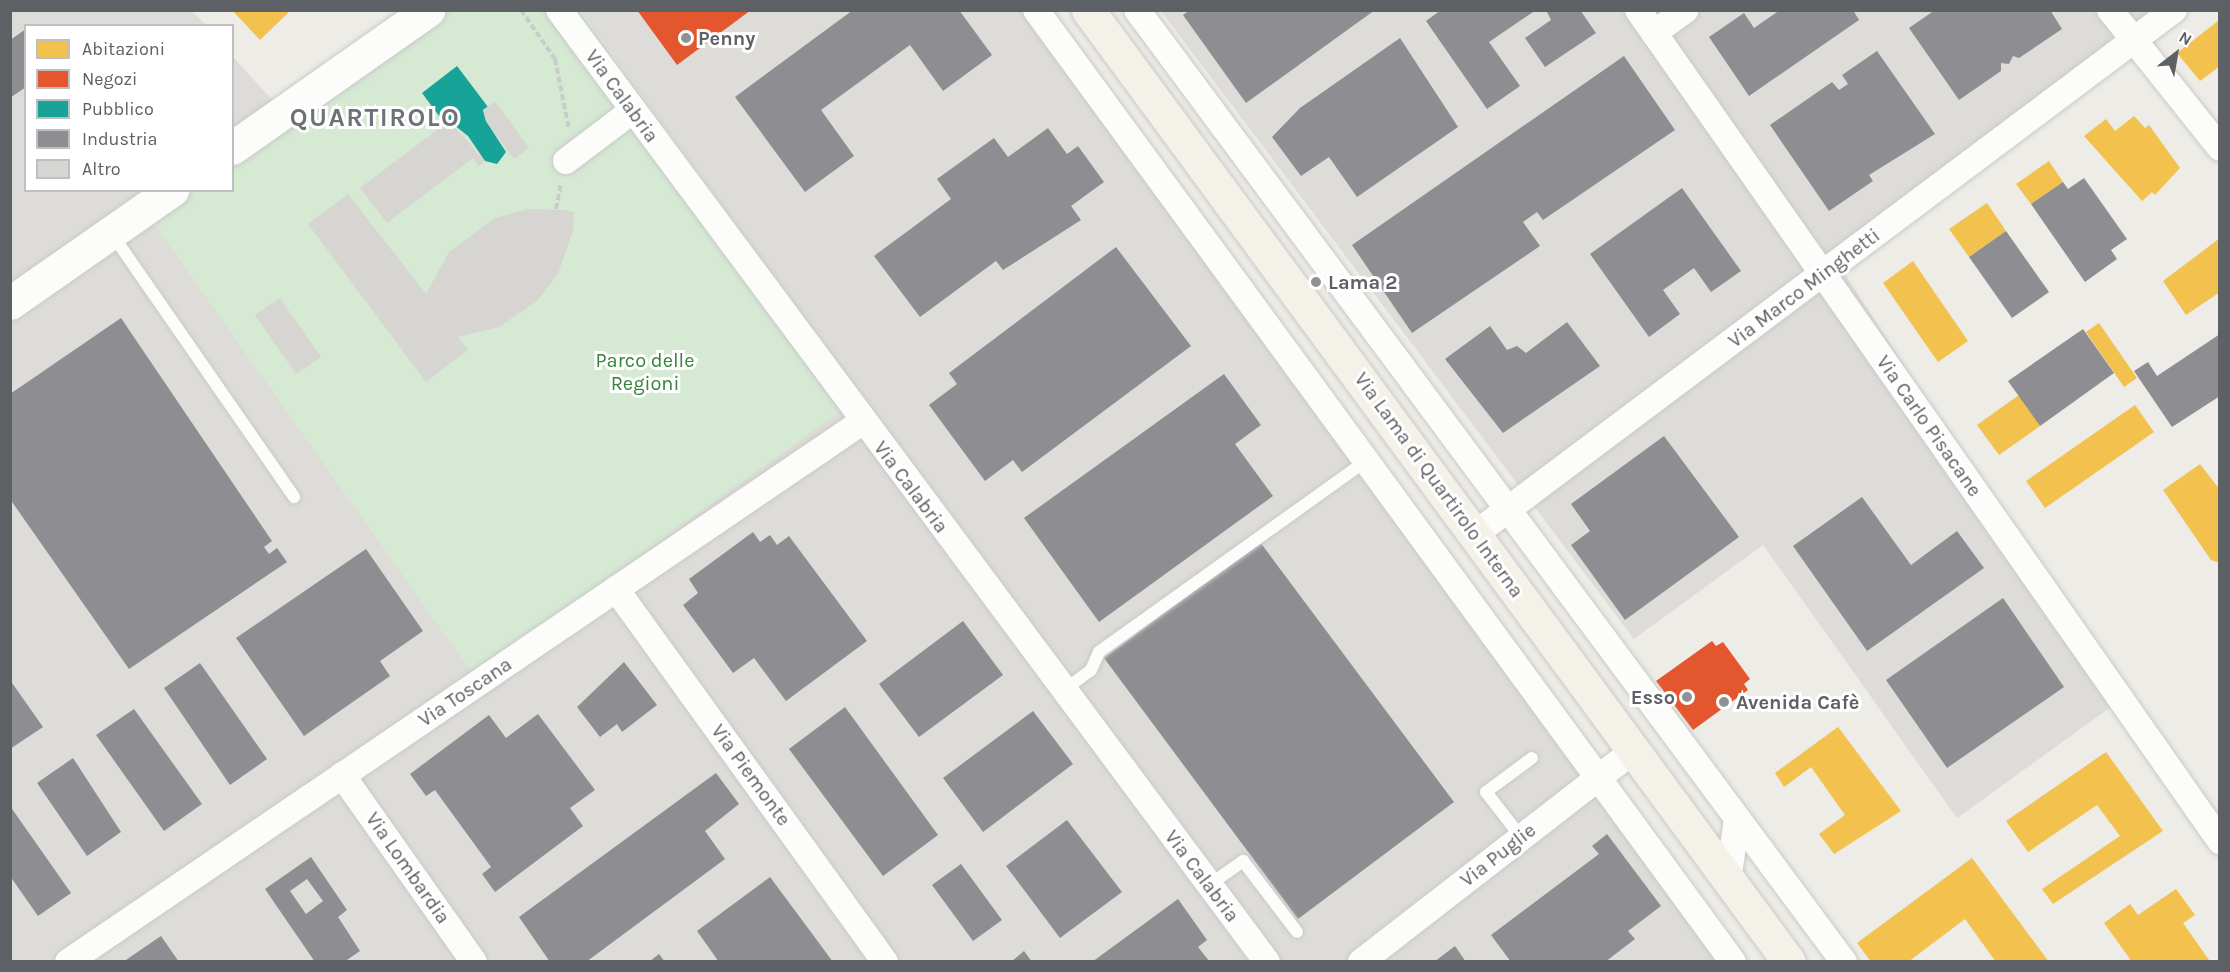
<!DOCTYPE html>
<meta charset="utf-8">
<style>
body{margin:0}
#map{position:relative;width:2230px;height:972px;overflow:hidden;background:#edece7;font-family:Karla,sans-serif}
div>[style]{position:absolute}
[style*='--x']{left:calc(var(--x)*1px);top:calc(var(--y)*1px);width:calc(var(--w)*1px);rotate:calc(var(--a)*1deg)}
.industrial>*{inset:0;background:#dedcd8}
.green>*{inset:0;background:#d5e9d3}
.homes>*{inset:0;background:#f2c14e}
.shops>*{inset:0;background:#e4572e}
.public>*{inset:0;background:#17a398}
.industry>*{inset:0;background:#8d8d92}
.building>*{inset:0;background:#d6d5d2}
.path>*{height:4px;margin-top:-2px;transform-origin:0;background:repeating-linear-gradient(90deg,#c9cdca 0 6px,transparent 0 9px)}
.roads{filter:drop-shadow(0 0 2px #c9c9c9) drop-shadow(0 0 2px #c9c9c9)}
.lane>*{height:12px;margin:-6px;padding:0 6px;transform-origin:6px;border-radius:6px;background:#fcfcfb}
.street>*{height:26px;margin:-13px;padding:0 13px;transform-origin:13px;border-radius:13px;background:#fcfcfb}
.secondary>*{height:33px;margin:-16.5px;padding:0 16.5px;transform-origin:16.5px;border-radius:16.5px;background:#fcfcfb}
.primary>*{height:33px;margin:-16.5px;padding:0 16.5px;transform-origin:16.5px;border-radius:16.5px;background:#f3f1e8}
.dots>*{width:16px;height:16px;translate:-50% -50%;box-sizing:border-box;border:3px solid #fff;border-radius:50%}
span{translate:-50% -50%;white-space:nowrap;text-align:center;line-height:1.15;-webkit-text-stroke:6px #fff;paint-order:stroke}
.poi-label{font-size:20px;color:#5d6065;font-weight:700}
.left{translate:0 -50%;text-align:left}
.right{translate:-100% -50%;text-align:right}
.street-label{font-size:20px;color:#5d6065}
.park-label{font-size:20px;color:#368339}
.district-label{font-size:26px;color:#6e7277;font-weight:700;letter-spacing:1.5px}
.frame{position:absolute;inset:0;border:12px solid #5d6065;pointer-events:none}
.legend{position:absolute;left:24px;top:24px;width:210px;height:168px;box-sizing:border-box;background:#fff;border:2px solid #bebfc1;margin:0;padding:8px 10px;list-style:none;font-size:18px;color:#5d6065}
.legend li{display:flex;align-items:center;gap:12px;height:30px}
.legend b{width:30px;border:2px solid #bebfc1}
.north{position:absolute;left:2146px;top:24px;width:60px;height:60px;-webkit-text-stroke:4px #fff;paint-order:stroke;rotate:31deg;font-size:16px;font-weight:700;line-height:24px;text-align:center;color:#5d6065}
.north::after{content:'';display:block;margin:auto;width:21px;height:27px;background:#5d6065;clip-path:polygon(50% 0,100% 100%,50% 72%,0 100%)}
</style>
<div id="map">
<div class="industrial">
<div style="clip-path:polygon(10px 11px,192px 11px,206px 25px,26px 26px,26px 190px,153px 191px,860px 397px,581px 11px,1038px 11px,1728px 961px,11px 961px)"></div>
<div style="clip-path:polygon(1161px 11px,2160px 11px,1842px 270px,2122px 699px,1957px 818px,1763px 545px,1634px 639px)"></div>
<div style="clip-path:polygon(232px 56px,277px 105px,232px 136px)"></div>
</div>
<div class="green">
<div style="clip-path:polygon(406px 11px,581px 11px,860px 397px,473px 675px,138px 201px,153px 191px,232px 190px,233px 136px)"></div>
</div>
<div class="homes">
<div style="clip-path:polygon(232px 10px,291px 10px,260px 40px)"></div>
<div style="clip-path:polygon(2218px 21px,2220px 66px,2200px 81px,2177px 53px)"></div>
<div style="clip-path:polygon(2134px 116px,2145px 128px,2149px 125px,2180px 168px,2155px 195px,2152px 192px,2142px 201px,2084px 136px,2106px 119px,2115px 131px)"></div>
<div style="clip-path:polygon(2049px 161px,2063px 182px,2031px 204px,2016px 184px)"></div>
<div style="clip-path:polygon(1987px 203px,2006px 231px,1969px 257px,1949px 229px)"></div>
<div style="clip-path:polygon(2220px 238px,2220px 292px,2186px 315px,2163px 281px)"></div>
<div style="clip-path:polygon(1913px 261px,1968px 341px,1938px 362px,1883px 283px)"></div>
<div style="clip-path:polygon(2099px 323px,2137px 378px,2124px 387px,2086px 332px)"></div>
<div style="clip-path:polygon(2019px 395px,2040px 426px,1999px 455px,1977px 425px)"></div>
<div style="clip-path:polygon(2135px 405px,2154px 432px,2045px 508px,2026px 481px)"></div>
<div style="clip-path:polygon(2200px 464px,2220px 490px,2220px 563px,2211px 560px,2163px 490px)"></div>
<div style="clip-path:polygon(1838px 727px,1901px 811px,1834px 854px,1819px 834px,1845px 815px,1811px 767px,1784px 787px,1775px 773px)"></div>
<div style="clip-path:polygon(2106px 752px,2163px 831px,2053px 904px,2042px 889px,2120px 836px,2097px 805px,2028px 852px,2006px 821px)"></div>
<div style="clip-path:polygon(1972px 858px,2049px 962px,1996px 962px,1965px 919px,1908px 962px,1871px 962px,1857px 943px)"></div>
<div style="clip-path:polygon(2176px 889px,2195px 915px,2183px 923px,2209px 960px,2126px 962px,2130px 959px,2104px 923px,2130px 904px,2138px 915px)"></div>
</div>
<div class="shops">
<div style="clip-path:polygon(637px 10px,751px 10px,677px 65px)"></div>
<div style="clip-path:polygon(1712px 641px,1716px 646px,1723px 642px,1750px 679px,1744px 684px,1748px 690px,1693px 730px,1656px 681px)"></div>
</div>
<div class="public">
<div style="clip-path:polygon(457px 66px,488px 107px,483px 110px,486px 121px,506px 152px,497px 164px,485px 161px,468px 136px,449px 121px,445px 124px,422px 93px)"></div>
</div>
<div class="industry">
<div style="clip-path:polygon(853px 10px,959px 10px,992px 55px,943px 91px,910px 45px,821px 110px,854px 156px,805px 192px,735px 97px)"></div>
<div style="clip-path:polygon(1190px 10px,1375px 10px,1246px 103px,1183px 15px)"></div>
<div style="clip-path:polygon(1441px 10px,1536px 10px,1489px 42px,1520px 86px,1487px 109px,1426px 21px)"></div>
<div style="clip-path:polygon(1546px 10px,1580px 10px,1596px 33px,1545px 67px,1525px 38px,1551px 20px)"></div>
<div style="clip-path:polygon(1780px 10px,1853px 10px,1859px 20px,1749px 96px,1709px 37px,1744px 13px,1754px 28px)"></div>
<div style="clip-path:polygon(1935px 10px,2050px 10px,2062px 29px,2019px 58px,2013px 56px,2009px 64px,2001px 63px,2001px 71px,1959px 100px,1909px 28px)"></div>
<div style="clip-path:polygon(26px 29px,26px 87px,10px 98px,10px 40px)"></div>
<div style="clip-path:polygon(1400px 38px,1458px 127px,1357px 197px,1329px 157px,1301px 176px,1272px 137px,1300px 108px)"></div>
<div style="clip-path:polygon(1877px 51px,1935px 134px,1869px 175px,1873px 181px,1829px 211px,1770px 125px,1832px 82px,1839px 90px,1848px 84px,1842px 75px)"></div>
<div style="clip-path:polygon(1624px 56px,1675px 130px,1543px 220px,1537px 212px,1523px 222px,1540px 246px,1412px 333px,1352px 245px)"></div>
<div style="clip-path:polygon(1048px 128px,1067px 154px,1078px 146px,1104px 182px,1071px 206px,1081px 220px,1003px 270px,996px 261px,920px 317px,874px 256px,951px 199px,937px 179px,994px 138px,1008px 157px)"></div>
<div style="clip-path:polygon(2084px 178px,2127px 239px,2111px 250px,2117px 259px,2085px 282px,2031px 204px,2063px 182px,2068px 189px)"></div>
<div style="clip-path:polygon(1682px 188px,1741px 271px,1711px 292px,1694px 268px,1663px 290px,1680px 314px,1649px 337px,1590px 254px)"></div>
<div style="clip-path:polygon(2006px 231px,2049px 292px,2012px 318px,1969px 257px)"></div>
<div style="clip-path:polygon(1116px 247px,1191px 346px,1022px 472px,1013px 460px,985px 481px,929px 405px,957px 384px,949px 373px)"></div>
<div style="clip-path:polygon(121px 318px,272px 541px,264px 547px,269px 554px,277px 548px,287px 562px,129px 669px,10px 499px,10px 394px)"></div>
<div style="clip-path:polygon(1567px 322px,1600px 366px,1503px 433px,1445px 359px,1490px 326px,1507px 350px,1517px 346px,1526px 353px)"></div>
<div style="clip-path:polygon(2083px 329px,2114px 373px,2040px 426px,2008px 381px)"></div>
<div style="clip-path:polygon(2220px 334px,2220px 396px,2172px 427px,2134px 371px,2148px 362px,2157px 376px)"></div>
<div style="clip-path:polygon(1224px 374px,1261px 425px,1235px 444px,1273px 496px,1099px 622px,1024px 518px)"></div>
<div style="clip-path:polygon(1664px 436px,1739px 537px,1625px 620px,1571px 545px,1590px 531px,1571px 504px)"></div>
<div style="clip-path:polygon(1862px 497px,1911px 565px,1957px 531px,1984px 568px,1867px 651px,1793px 546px)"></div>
<div style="clip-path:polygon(753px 532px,760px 542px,770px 535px,777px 545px,789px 536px,867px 641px,786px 701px,754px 658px,733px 673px,683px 605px,698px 593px,689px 579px)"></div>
<div style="clip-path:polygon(1260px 542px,1454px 802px,1298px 919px,1104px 658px)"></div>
<div style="clip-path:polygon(366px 549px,423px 631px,380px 661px,390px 676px,304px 736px,236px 638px)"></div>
<div style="clip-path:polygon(2003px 598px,2064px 687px,1947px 768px,1886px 680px)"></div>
<div style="clip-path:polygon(963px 621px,1003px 675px,919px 737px,879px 684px)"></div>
<div style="clip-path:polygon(624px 662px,657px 705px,622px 732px,617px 724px,600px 737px,577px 707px)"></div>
<div style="clip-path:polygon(200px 663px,267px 759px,230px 785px,164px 688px)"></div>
<div style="clip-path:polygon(10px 680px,43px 727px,10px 749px)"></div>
<div style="clip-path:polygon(845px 707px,938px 835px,883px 876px,789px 749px)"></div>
<div style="clip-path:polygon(134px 709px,202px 804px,164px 831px,96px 735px)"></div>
<div style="clip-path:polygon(1033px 711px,1073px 764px,983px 832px,943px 778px)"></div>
<div style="clip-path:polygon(538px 714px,595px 790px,570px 808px,583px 826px,495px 892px,482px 874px,491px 867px,435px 790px,426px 796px,410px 774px,489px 715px,506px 738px)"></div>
<div style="clip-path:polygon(73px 758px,121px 832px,87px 856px,37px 783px)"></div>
<div style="clip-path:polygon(716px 773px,739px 804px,705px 831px,725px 859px,586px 962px,550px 962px,519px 917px)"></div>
<div style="clip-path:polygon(10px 806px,71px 893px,38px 916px,10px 876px)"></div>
<div style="clip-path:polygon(1067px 820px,1122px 892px,1060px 938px,1006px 866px)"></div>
<div style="clip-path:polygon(1607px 834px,1661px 906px,1628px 931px,1635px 939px,1605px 962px,1511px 962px,1491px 935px,1599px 854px,1592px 846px)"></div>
<div style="clip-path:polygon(evenodd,311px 857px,347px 910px,338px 917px,360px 951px,344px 962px,315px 962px,265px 889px,311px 857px,307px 879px,323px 901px,306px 914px,290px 891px,307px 879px)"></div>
<div style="clip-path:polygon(961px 864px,1002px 920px,973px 941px,932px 885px)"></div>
<div style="clip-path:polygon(770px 877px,802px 920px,833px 962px,719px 962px,697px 931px)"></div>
<div style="clip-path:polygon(1178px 899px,1207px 940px,1198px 947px,1210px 962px,1092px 962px)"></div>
<div style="clip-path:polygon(161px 936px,179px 962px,123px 962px)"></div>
<div style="clip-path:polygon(1455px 946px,1466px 962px,1434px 962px)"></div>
<div style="clip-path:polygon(1024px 951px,1032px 962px,1011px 962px)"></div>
<div style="clip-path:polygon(659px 954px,665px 962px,649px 962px)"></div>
</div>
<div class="building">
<div style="clip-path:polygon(495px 101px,529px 148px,514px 159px,486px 121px,483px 110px)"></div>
<div style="clip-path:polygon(449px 121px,485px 161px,479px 166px,473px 158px,387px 223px,360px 188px)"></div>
<div style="clip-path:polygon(348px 194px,426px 294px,449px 252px,495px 218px,528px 209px,563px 210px,574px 212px,573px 230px,558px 274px,537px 301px,499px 327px,458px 337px,468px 350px,426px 382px,308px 224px)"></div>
<div style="clip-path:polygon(280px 298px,321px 357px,296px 374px,255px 315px)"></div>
</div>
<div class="path">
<div style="--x:521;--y:10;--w:60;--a:55.2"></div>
<div style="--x:555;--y:59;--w:71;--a:78.7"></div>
<div style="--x:556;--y:209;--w:25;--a:-79"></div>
</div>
<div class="roads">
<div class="lane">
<div style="--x:112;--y:234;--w:320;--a:55.3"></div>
<div style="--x:1063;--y:691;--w:35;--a:-37"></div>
<div style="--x:1091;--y:670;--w:20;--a:-66"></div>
<div style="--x:1099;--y:652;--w:328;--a:-35.6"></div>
<div style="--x:1521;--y:837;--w:57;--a:-127.9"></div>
<div style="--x:1486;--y:792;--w:57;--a:-36.5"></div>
<div style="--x:1209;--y:885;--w:42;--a:-35.2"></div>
<div style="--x:1243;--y:861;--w:89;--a:52.7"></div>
</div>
<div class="street">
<div style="--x:559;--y:10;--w:1186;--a:53.36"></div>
<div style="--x:1036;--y:10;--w:1180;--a:53.79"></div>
<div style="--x:1137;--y:10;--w:1186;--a:53.4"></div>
<div style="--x:1638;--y:10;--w:1015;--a:54.99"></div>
<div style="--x:2110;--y:10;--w:176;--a:51.4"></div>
<div style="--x:1654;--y:33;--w:39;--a:-36"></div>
<div style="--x:566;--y:161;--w:83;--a:-37.1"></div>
<div style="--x:1475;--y:534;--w:874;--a:-36.86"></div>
<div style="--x:616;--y:589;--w:460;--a:54.2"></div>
<div style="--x:342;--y:775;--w:229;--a:54.8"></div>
<div style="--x:1728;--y:880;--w:61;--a:-81.5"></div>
<div style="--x:68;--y:962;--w:960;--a:-34.22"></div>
<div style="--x:1361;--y:962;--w:346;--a:-37.8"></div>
</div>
<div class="secondary">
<div style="--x:232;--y:148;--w:240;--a:-35.1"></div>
<div style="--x:10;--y:303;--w:198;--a:-34.9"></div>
</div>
<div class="primary">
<div style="--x:1088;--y:10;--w:1182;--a:53.63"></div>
</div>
</div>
<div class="dots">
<div style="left:686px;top:38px;background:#8f9192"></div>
<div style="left:1316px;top:282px;background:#8f9192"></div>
<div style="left:1687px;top:697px;background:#8f9192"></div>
<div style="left:1724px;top:702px;background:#8f9192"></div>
</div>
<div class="poi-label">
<span class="left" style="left:698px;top:38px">Penny</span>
<span class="left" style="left:1328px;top:282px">Lama 2</span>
<span class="right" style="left:1675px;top:697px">Esso</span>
<span class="left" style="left:1736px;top:702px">Avenida Cafè</span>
</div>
<div class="street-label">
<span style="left:622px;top:96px;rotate:54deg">Via Calabria</span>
<span style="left:1804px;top:288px;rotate:-37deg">Via Marco Minghetti</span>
<span style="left:1929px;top:426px;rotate:55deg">Via Carlo Pisacane</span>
<span style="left:1439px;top:485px;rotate:54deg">Via Lama di Quartirolo Interna</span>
<span style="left:911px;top:487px;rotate:53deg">Via Calabria</span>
<span style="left:465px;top:692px;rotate:-34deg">Via Toscana</span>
<span style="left:751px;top:775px;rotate:54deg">Via Piemonte</span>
<span style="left:1498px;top:855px;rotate:-38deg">Via Puglie</span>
<span style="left:408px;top:868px;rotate:55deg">Via Lombardia</span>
<span style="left:1202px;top:876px;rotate:53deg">Via Calabria</span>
</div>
<div class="park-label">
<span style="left:645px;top:372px">Parco delle<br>Regioni</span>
</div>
<div class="district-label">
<span style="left:375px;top:118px">QUARTIROLO</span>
</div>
<div class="frame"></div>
<ul class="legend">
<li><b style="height:16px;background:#f2c14e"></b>Abitazioni</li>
<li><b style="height:16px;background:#e4572e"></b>Negozi</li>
<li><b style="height:16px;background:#17a398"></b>Pubblico</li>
<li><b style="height:16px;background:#8d8d92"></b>Industria</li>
<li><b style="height:16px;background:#d6d5d2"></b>Altro</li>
</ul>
<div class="north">N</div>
</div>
